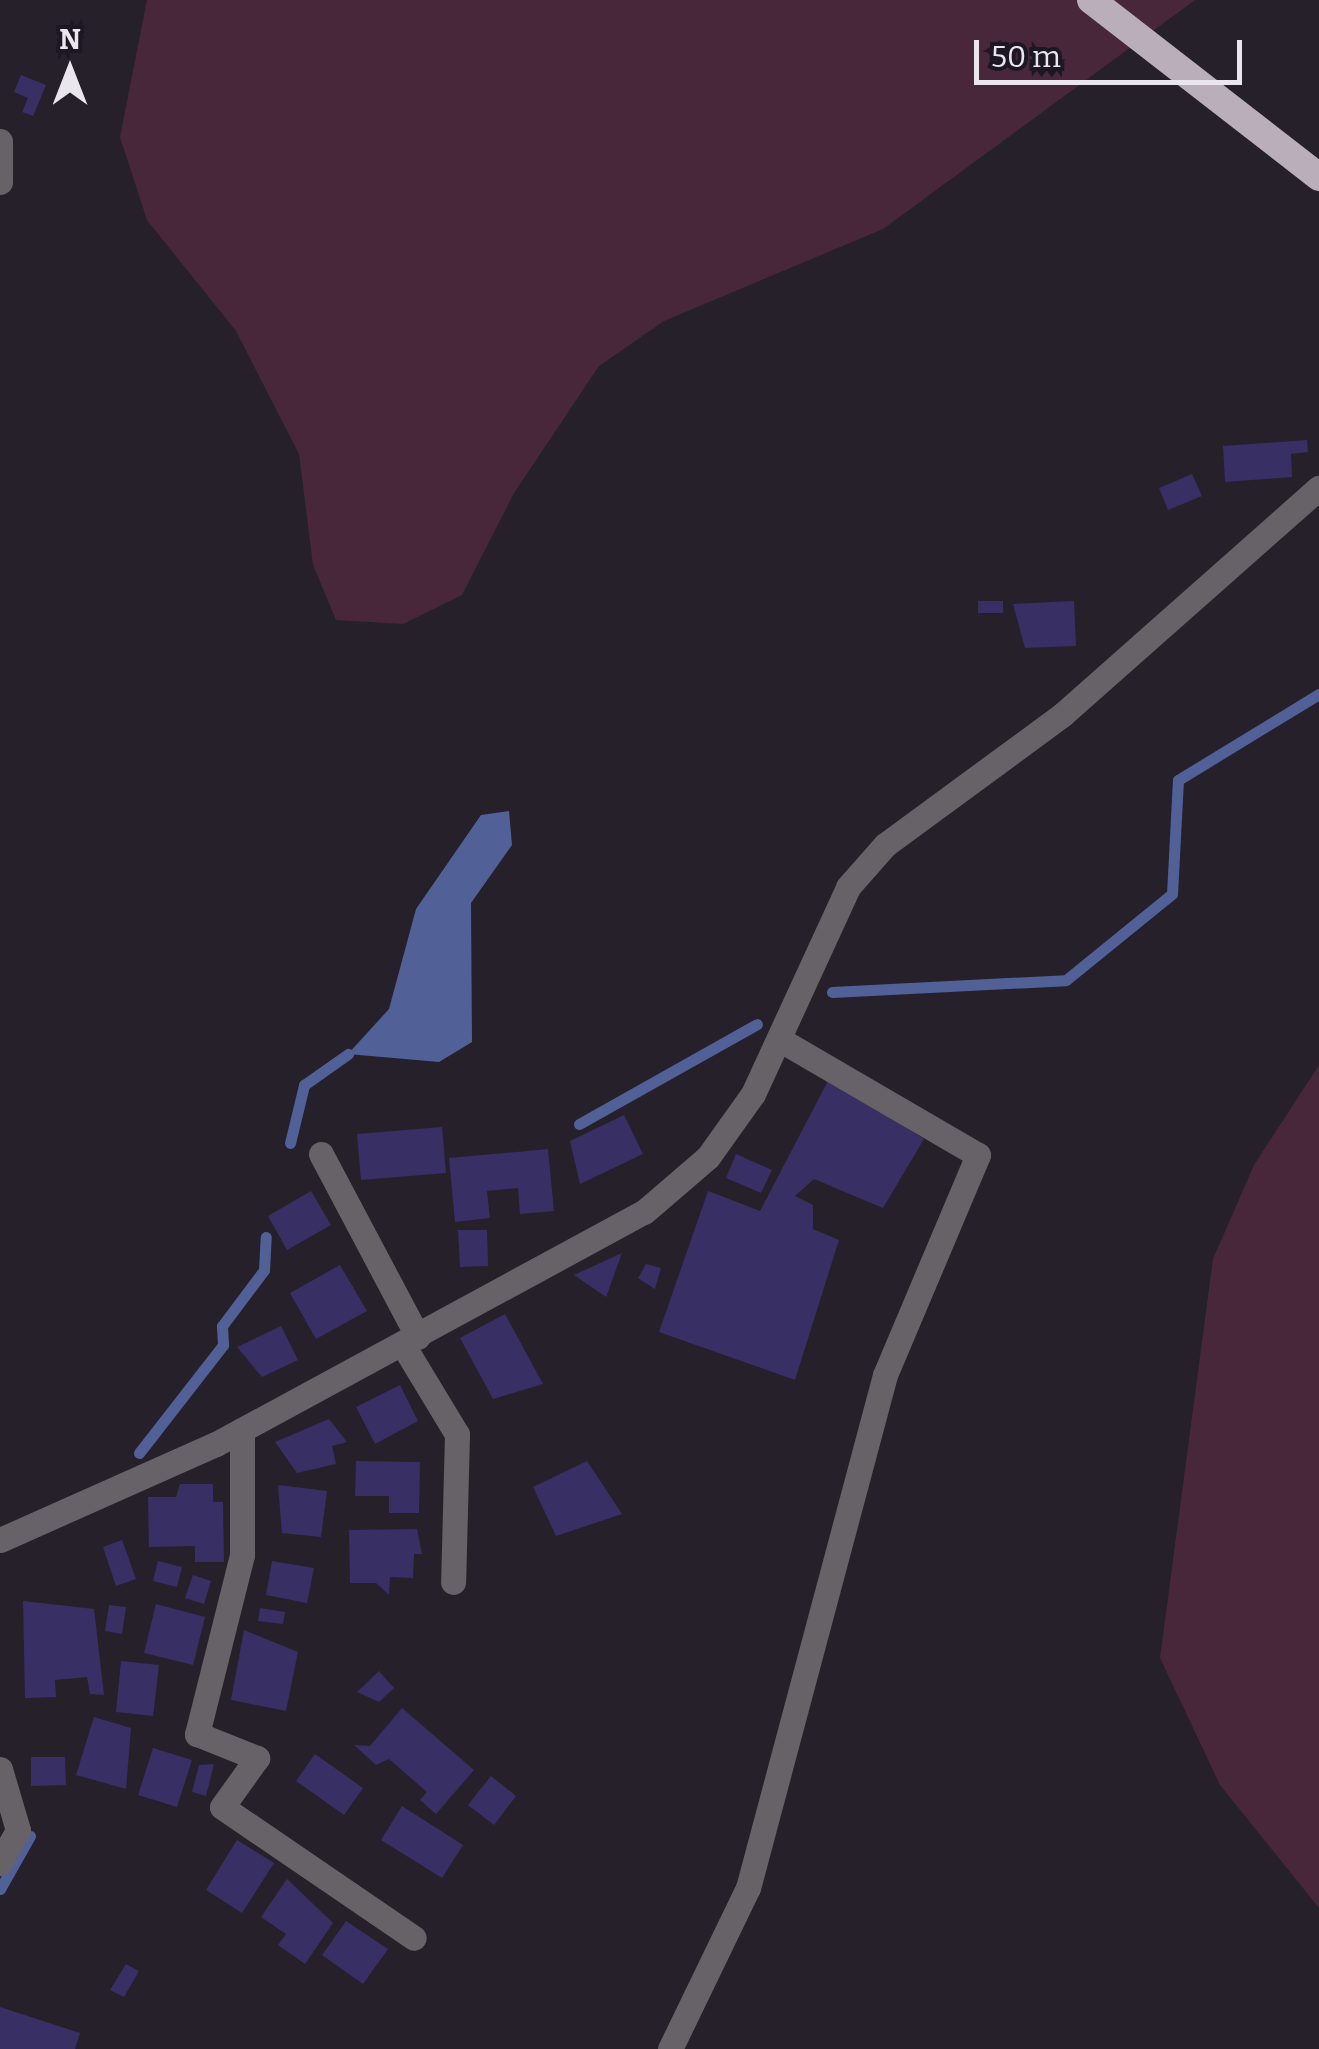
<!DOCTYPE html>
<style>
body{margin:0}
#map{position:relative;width:1319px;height:2049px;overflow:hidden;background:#26202b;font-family:Bitter,serif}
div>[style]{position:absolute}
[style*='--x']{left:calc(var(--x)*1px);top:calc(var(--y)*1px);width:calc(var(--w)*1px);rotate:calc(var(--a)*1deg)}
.green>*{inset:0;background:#48273b}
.water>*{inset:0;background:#516198}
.stream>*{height:11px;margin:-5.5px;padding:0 5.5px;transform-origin:5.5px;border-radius:5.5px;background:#516198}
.building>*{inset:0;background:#382f64}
.minor>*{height:25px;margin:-12.5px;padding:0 12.5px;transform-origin:12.5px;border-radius:12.5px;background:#676267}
.trunk>*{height:28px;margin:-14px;padding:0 14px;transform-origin:14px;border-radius:14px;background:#baaeba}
span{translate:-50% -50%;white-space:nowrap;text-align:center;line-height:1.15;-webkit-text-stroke:10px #1c1722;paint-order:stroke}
.north{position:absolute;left:20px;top:20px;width:100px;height:100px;-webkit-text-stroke:8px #1c1722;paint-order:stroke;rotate:0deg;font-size:28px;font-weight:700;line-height:40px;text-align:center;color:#e9e6ed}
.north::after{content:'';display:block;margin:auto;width:35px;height:45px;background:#e9e6ed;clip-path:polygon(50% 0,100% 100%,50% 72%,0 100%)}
.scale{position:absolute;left:974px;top:40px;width:268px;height:45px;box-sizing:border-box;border:5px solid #e9e6ed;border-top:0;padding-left:12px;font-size:30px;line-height:35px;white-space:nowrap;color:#e9e6ed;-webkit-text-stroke:8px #1c1722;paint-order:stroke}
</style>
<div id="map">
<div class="green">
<div style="clip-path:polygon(147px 0,1195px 0,883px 229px,664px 321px,599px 366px,514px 493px,462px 595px,403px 624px,336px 620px,313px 565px,299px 454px,236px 331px,147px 220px,120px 137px)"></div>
<div style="clip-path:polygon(1319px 1065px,1319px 1908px,1220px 1785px,1160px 1658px,1213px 1259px,1254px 1165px)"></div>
</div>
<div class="water">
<div style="clip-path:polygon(509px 811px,512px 845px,471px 903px,472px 1042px,439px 1062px,348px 1054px,389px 1009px,416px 909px,481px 815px)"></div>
</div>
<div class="stream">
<div style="--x:832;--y:992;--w:234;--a:-2.9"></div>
<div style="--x:1066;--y:980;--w:136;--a:-39.1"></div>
<div style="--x:1172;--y:894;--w:114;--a:-87"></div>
<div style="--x:1178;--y:780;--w:165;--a:-31.4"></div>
<div style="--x:579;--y:1124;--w:204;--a:-29.3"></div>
<div style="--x:290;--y:1143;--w:60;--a:-76.4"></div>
<div style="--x:304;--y:1085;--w:54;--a:-35.2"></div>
<div style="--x:139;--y:1453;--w:137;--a:-52.1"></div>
<div style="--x:223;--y:1345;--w:19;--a:-93"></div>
<div style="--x:222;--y:1326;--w:70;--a:-53.1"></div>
<div style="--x:264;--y:1270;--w:33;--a:-87"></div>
<div style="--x:0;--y:1889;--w:61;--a:-60.5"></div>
</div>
<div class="building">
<div style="clip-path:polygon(21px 75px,46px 85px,33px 116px,22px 112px,28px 98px,14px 92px)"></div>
<div style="clip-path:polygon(1307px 440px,1308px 452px,1291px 454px,1292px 477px,1225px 482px,1223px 446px)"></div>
<div style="clip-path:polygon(1192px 474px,1202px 496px,1168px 510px,1159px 488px)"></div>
<div style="clip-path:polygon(978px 601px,1003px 601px,1003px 613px,978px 613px)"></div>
<div style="clip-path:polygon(1074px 601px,1076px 646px,1025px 648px,1013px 604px)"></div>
<div style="clip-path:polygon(829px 1079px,924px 1139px,883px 1208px,814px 1179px,795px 1196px,813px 1205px,813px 1229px,839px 1240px,795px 1380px,659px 1332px,708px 1191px,760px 1211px)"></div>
<div style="clip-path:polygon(624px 1115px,643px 1154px,580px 1184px,570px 1141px)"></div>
<div style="clip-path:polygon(442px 1127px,446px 1173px,361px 1180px,357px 1134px)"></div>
<div style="clip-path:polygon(548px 1149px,554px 1211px,520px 1214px,518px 1188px,487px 1191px,490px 1218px,455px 1222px,449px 1158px)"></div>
<div style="clip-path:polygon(736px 1154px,772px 1170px,761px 1193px,726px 1178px)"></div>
<div style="clip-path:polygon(311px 1191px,331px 1225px,287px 1250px,268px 1216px)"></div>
<div style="clip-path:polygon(458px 1230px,487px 1230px,488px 1266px,460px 1267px)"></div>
<div style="clip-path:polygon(622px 1253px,606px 1297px,574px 1275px)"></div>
<div style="clip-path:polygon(646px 1264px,661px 1268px,655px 1289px,638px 1278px)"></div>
<div style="clip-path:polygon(340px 1265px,367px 1311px,316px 1339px,290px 1293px)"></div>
<div style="clip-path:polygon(505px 1314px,543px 1384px,493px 1399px,460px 1338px)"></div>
<div style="clip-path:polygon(281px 1326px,298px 1360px,262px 1377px,237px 1347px)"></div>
<div style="clip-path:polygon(400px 1385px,418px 1421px,375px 1444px,356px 1407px)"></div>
<div style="clip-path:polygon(329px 1419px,347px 1442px,332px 1446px,336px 1464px,297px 1473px,275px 1442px)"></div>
<div style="clip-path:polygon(356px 1461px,420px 1462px,419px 1513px,389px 1513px,389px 1496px,355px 1496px)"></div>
<div style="clip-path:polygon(587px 1461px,622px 1514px,556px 1536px,533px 1487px)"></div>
<div style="clip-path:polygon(180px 1484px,213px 1484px,213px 1502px,223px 1502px,224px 1562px,195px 1562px,195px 1546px,149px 1547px,148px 1497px,176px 1497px)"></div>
<div style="clip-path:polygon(278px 1485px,327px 1491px,321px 1537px,282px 1533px)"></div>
<div style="clip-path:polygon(417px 1529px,422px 1554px,414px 1554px,413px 1578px,390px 1577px,389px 1595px,376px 1583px,350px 1583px,349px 1530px)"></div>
<div style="clip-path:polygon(122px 1540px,136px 1579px,116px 1586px,103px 1547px)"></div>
<div style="clip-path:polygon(158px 1561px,182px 1567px,177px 1587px,153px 1581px)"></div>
<div style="clip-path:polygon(272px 1561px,314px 1568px,307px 1603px,266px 1595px)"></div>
<div style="clip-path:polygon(193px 1575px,211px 1581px,204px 1604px,185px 1598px)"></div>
<div style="clip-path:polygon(23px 1601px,94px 1609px,104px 1695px,90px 1694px,87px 1677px,55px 1680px,56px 1697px,25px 1698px)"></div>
<div style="clip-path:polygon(156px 1604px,205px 1617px,193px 1665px,144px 1653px)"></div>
<div style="clip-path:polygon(109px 1605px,126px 1607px,122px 1634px,105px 1631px)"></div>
<div style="clip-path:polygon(260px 1608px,285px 1612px,283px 1624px,258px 1621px)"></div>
<div style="clip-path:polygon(244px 1630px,298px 1652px,286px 1711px,231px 1700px)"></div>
<div style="clip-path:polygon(121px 1661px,159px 1665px,153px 1716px,116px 1712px)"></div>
<div style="clip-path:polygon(379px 1671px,394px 1688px,379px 1702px,357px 1692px)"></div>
<div style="clip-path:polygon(402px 1708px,474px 1770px,436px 1814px,420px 1800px,427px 1792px,389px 1759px,376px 1765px,354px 1745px,370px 1746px)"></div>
<div style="clip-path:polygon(94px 1717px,131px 1728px,126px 1789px,76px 1775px)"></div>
<div style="clip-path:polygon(153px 1748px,192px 1760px,177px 1807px,138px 1795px)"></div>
<div style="clip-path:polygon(315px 1754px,363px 1788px,344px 1815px,296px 1781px)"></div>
<div style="clip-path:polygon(31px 1757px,65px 1757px,66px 1785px,31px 1786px)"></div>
<div style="clip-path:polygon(214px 1764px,206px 1796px,192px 1792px,199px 1765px)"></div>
<div style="clip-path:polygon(491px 1776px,516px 1796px,494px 1825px,468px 1805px)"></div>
<div style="clip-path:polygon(402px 1806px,463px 1845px,442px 1878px,381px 1840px)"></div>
<div style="clip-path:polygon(237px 1840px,274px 1863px,242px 1913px,206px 1890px)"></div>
<div style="clip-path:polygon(287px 1879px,333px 1923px,305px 1964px,278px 1945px,286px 1934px,261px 1917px)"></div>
<div style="clip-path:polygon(346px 1921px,388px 1949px,363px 1984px,322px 1955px)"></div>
<div style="clip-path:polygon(126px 1964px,139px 1971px,124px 1997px,110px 1990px)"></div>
<div style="clip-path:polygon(0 2007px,80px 2033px,75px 2049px,0 2049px)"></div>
</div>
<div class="minor">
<div style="--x:0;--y:141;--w:41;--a:90"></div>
<div style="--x:321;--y:1154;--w:207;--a:62.1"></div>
<div style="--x:403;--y:1345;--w:104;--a:58.8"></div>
<div style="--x:457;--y:1434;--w:148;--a:91.5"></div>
<div style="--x:242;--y:1430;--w:125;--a:90"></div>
<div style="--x:242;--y:1555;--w:185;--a:104.1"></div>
<div style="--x:197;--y:1734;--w:65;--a:21.8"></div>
<div style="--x:257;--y:1758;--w:60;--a:125.5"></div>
<div style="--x:222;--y:1807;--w:232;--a:34.3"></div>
<div style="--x:0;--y:1540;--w:236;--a:-24"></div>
<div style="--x:216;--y:1444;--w:487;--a:-28.5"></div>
<div style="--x:644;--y:1212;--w:84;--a:-40.7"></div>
<div style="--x:708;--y:1157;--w:77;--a:-54.5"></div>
<div style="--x:753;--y:1094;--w:228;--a:-65.3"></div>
<div style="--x:848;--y:887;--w:56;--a:-48.6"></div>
<div style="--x:885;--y:845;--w:220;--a:-36.3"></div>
<div style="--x:1062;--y:715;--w:343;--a:-41.5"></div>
<div style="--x:0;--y:1769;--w:64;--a:73.6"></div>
<div style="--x:18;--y:1830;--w:38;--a:119"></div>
<div style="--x:670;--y:2049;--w:179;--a:-64.2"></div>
<div style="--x:748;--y:1888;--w:531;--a:-75.05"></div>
<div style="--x:885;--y:1375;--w:239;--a:-67.1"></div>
<div style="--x:978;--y:1155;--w:225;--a:-149.8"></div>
</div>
<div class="trunk">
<div style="--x:1091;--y:0;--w:289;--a:37.8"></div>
</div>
<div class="north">N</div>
<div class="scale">50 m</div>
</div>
